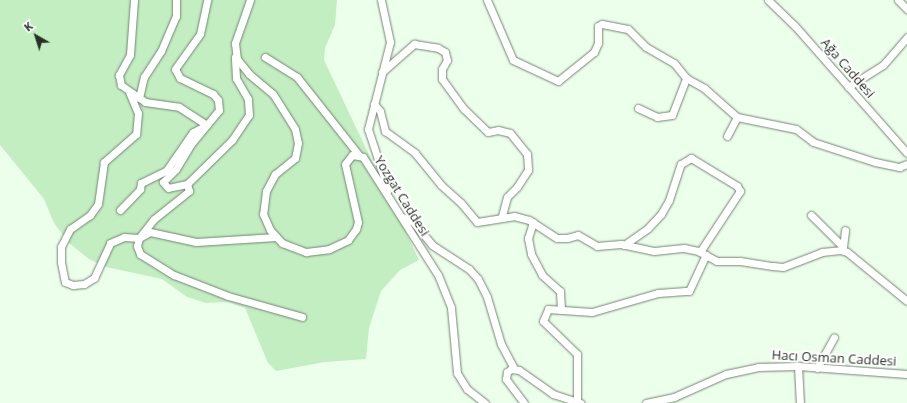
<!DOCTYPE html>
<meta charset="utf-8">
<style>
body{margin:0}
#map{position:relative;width:907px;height:403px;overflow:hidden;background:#ecffeb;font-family:"Open Sans",sans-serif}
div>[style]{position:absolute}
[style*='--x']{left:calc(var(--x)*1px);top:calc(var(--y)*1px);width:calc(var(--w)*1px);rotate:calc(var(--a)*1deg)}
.green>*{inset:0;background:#c3eec1}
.roads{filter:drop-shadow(0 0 1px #728771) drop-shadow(0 0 1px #728771)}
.street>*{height:7px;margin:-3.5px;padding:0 3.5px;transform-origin:3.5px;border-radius:3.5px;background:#fff}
span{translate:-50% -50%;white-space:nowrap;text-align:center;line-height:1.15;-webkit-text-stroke:4px #fff;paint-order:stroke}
.street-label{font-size:13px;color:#283128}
.north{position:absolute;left:16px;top:16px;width:40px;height:40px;-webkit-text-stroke:3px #fff;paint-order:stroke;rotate:321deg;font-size:11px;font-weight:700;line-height:16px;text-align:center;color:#283128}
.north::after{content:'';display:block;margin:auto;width:14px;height:18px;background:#283128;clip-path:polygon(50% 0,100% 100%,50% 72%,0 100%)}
</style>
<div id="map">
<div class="green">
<div style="clip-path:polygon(0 0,337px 0,335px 25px,325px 48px,324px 60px,419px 260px,400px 270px,381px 291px,369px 328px,366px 359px,325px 362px,276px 371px,268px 363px,245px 308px,227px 302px,206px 303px,187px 297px,162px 279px,106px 267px,89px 259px,69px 243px,54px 223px,44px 199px,0 145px)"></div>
</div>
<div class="roads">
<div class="street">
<div style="--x:134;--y:0;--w:55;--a:94.2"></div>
<div style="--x:130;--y:55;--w:23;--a:119"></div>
<div style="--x:119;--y:75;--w:10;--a:79"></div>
<div style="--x:121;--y:85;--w:29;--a:35"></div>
<div style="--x:145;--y:102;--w:34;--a:8"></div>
<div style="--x:179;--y:107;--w:33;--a:33"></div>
<div style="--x:250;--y:0;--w:46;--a:109.2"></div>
<div style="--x:235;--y:43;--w:16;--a:83"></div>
<div style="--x:237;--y:59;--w:19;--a:51"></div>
<div style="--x:249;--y:74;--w:31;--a:40"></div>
<div style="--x:273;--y:94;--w:41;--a:57.8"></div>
<div style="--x:295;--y:129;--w:14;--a:78"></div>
<div style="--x:298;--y:143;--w:15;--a:101"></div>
<div style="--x:295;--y:158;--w:26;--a:141"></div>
<div style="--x:275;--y:174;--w:19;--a:118"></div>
<div style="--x:266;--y:191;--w:23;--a:97"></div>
<div style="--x:263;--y:214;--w:17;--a:66"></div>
<div style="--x:270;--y:230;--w:18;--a:47"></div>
<div style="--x:282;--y:243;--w:26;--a:21"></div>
<div style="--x:306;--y:252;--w:23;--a:-7"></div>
<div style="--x:329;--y:249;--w:21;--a:-25"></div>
<div style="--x:348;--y:240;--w:14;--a:-54"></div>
<div style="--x:356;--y:229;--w:7;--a:-74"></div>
<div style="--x:358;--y:222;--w:59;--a:-102.6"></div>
<div style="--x:345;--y:164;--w:11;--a:-52"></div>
<div style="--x:352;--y:155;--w:11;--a:10"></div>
<div style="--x:363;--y:157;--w:140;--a:57.6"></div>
<div style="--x:438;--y:275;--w:35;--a:68"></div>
<div style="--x:451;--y:308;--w:65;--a:84.7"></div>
<div style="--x:457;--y:373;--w:19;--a:58"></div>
<div style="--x:467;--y:389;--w:23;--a:38"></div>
<div style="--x:381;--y:0;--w:43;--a:77.9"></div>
<div style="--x:390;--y:42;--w:90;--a:104.2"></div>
<div style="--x:368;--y:129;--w:64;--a:71.8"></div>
<div style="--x:487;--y:0;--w:65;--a:66.6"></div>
<div style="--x:513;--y:60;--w:50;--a:25"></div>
<div style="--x:558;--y:81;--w:46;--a:-38.9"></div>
<div style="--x:594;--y:52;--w:10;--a:-66"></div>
<div style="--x:598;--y:43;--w:17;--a:-90"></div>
<div style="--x:598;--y:26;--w:4;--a:-27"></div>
<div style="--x:602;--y:24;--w:26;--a:11"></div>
<div style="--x:628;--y:29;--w:25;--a:45"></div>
<div style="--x:646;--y:47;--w:32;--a:30"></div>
<div style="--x:674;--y:63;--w:19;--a:51"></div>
<div style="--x:768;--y:0;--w:37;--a:44"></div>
<div style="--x:795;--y:26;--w:169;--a:48.6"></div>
<div style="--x:898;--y:0;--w:13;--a:45"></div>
<div style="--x:265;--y:57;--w:38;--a:32"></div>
<div style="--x:297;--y:77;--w:98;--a:51.6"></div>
<div style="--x:382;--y:72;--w:43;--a:-41.2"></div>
<div style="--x:414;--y:44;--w:24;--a:9"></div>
<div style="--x:438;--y:48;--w:8;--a:30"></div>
<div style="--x:445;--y:52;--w:8;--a:76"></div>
<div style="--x:447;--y:60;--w:10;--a:119"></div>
<div style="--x:442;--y:69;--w:10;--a:90"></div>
<div style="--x:442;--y:79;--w:37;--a:54"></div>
<div style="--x:464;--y:109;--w:33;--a:44"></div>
<div style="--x:488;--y:132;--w:10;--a:-11"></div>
<div style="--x:498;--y:130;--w:12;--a:14"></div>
<div style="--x:510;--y:133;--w:27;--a:51"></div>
<div style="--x:527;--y:154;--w:16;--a:86"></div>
<div style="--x:528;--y:170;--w:20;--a:123"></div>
<div style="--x:517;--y:187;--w:14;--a:135"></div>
<div style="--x:507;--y:197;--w:20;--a:105"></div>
<div style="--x:848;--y:87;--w:41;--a:-32.2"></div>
<div style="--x:883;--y:65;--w:37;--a:-49"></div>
<div style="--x:129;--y:92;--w:23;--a:67"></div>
<div style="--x:138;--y:113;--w:21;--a:95"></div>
<div style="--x:136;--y:134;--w:43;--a:138.8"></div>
<div style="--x:104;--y:162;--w:42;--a:98.1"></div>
<div style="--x:98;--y:204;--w:14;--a:126"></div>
<div style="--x:90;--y:215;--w:24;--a:145"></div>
<div style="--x:70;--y:229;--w:20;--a:117"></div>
<div style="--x:61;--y:247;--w:15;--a:90"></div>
<div style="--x:61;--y:262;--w:20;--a:79"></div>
<div style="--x:65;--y:282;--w:9;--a:21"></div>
<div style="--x:73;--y:285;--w:11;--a:-5"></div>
<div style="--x:84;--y:284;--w:12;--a:-31"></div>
<div style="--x:94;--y:278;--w:38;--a:-65"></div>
<div style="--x:110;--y:243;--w:15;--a:-23"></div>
<div style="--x:124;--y:237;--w:15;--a:4"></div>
<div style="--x:139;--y:238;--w:24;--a:-52"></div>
<div style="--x:154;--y:219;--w:45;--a:-38.7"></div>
<div style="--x:189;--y:191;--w:7;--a:-106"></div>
<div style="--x:187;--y:184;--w:19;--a:168"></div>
<div style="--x:168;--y:188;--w:8;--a:-130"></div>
<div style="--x:163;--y:182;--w:18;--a:-45"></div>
<div style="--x:176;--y:169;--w:29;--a:-59"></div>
<div style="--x:191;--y:144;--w:44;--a:-50.5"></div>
<div style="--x:219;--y:110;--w:10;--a:-96"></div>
<div style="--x:218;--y:100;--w:8;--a:-130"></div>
<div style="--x:213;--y:94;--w:37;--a:-154"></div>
<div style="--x:180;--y:78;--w:10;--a:-119"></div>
<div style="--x:175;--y:69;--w:43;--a:-54.5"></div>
<div style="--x:200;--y:34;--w:35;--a:-78"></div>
<div style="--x:139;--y:98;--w:22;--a:-77"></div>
<div style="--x:144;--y:77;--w:31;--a:-57"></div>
<div style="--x:161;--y:51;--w:38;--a:-67"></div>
<div style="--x:176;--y:16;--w:16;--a:-90"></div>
<div style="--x:374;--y:104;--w:9;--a:49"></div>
<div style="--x:380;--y:111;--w:21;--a:76"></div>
<div style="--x:385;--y:131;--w:37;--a:36"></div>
<div style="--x:415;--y:153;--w:41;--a:50.9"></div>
<div style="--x:441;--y:185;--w:27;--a:42"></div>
<div style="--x:461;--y:203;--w:25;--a:50"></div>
<div style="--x:477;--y:222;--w:37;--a:-9"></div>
<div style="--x:514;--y:216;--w:16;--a:15"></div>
<div style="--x:529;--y:220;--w:33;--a:33"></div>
<div style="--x:557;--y:238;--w:10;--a:0"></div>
<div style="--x:567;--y:238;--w:11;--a:-15"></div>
<div style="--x:578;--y:235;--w:22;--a:30"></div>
<div style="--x:597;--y:246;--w:24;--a:-5"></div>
<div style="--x:621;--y:244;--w:34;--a:12"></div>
<div style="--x:654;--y:251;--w:30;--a:-6"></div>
<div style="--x:684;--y:248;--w:14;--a:12"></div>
<div style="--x:698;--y:251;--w:21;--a:28"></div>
<div style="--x:717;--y:261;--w:23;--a:0"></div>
<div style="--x:740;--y:261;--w:33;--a:9"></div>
<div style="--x:773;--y:266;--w:10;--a:6"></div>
<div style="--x:783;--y:267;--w:42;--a:-21"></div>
<div style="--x:822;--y:252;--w:18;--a:-6"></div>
<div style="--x:840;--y:250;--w:7;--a:16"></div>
<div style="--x:847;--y:252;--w:77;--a:39.2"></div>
<div style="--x:638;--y:108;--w:21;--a:25"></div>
<div style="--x:657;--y:117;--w:15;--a:-8"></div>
<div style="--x:672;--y:115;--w:40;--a:-69"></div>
<div style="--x:686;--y:78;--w:21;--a:29"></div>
<div style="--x:704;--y:88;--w:44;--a:41.3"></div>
<div style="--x:737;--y:117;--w:60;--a:11.5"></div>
<div style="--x:796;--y:129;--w:21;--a:37"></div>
<div style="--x:813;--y:142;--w:65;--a:17.9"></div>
<div style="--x:875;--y:162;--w:25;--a:12"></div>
<div style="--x:899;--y:167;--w:9;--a:-21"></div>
<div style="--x:727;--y:136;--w:21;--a:-62"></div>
<div style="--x:187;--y:184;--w:63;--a:-44.4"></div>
<div style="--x:232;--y:140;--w:30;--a:-56"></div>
<div style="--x:249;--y:115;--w:16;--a:-94"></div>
<div style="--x:248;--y:99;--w:24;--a:-120"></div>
<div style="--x:236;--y:78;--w:21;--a:-93"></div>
<div style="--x:120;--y:210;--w:29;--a:-46"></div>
<div style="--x:140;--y:189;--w:6;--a:-81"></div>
<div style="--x:141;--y:183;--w:28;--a:-26"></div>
<div style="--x:166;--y:171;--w:47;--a:-55.3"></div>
<div style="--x:193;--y:132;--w:11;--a:-27"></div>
<div style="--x:811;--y:215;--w:45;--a:45"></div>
<div style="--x:402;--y:217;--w:12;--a:24"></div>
<div style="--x:413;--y:222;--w:30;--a:50"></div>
<div style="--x:432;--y:245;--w:44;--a:33"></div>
<div style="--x:469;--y:269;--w:13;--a:48"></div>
<div style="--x:478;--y:279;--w:20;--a:63"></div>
<div style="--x:487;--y:297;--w:49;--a:73.4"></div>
<div style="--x:501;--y:344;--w:27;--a:62"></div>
<div style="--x:533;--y:222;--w:17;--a:107"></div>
<div style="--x:528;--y:238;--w:16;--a:79"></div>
<div style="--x:531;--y:254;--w:24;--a:62"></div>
<div style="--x:542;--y:275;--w:24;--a:42"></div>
<div style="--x:560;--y:291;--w:19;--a:87"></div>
<div style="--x:276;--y:237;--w:80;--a:176.4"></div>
<div style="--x:196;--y:242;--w:47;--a:-167.7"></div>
<div style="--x:150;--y:232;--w:13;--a:151"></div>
<div style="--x:139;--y:238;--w:8;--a:104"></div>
<div style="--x:137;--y:246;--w:9;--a:69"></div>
<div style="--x:140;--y:254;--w:40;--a:32"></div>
<div style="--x:174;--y:275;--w:58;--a:21.3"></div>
<div style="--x:228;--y:296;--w:77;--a:15.8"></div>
<div style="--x:624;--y:245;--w:29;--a:-35"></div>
<div style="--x:648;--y:228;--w:19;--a:-47"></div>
<div style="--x:661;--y:214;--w:16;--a:-60"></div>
<div style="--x:669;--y:200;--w:38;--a:-72"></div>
<div style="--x:681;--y:164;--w:12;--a:-31"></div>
<div style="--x:691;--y:158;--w:54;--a:31.3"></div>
<div style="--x:737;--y:186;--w:6;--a:59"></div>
<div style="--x:740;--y:191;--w:73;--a:123.3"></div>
<div style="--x:843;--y:247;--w:17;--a:-83"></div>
<div style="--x:798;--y:366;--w:37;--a:87"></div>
<div style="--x:817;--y:368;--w:35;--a:-61"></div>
<div style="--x:577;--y:402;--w:48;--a:-90"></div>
<div style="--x:577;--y:354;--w:47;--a:-135.9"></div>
<div style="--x:543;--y:321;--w:13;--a:-67"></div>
<div style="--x:548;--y:309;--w:44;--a:3.9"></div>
<div style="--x:592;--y:312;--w:69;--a:-16.1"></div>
<div style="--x:658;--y:293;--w:31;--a:-4"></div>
<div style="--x:689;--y:291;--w:40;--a:-65"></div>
<div style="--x:524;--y:403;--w:30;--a:-127"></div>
<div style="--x:506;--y:379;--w:7;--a:-82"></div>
<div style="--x:507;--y:372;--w:5;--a:-37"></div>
<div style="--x:511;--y:369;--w:8;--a:7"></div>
<div style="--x:519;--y:370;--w:42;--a:35.2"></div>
<div style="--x:553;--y:394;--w:29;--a:18"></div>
<div style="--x:646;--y:403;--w:29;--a:-12"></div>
<div style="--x:674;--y:397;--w:57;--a:-23.9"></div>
<div style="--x:726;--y:374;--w:33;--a:-12"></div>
<div style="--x:758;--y:367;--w:40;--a:-1.4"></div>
<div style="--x:798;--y:366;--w:109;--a:4.2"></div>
</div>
</div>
<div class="street-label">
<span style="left:848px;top:68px;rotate:49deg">Ağa Caddesi</span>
<span style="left:402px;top:196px;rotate:58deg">Yozgat Caddesi</span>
<span style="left:834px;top:358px;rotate:3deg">Hacı Osman Caddesi</span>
</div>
<div class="north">K</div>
</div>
